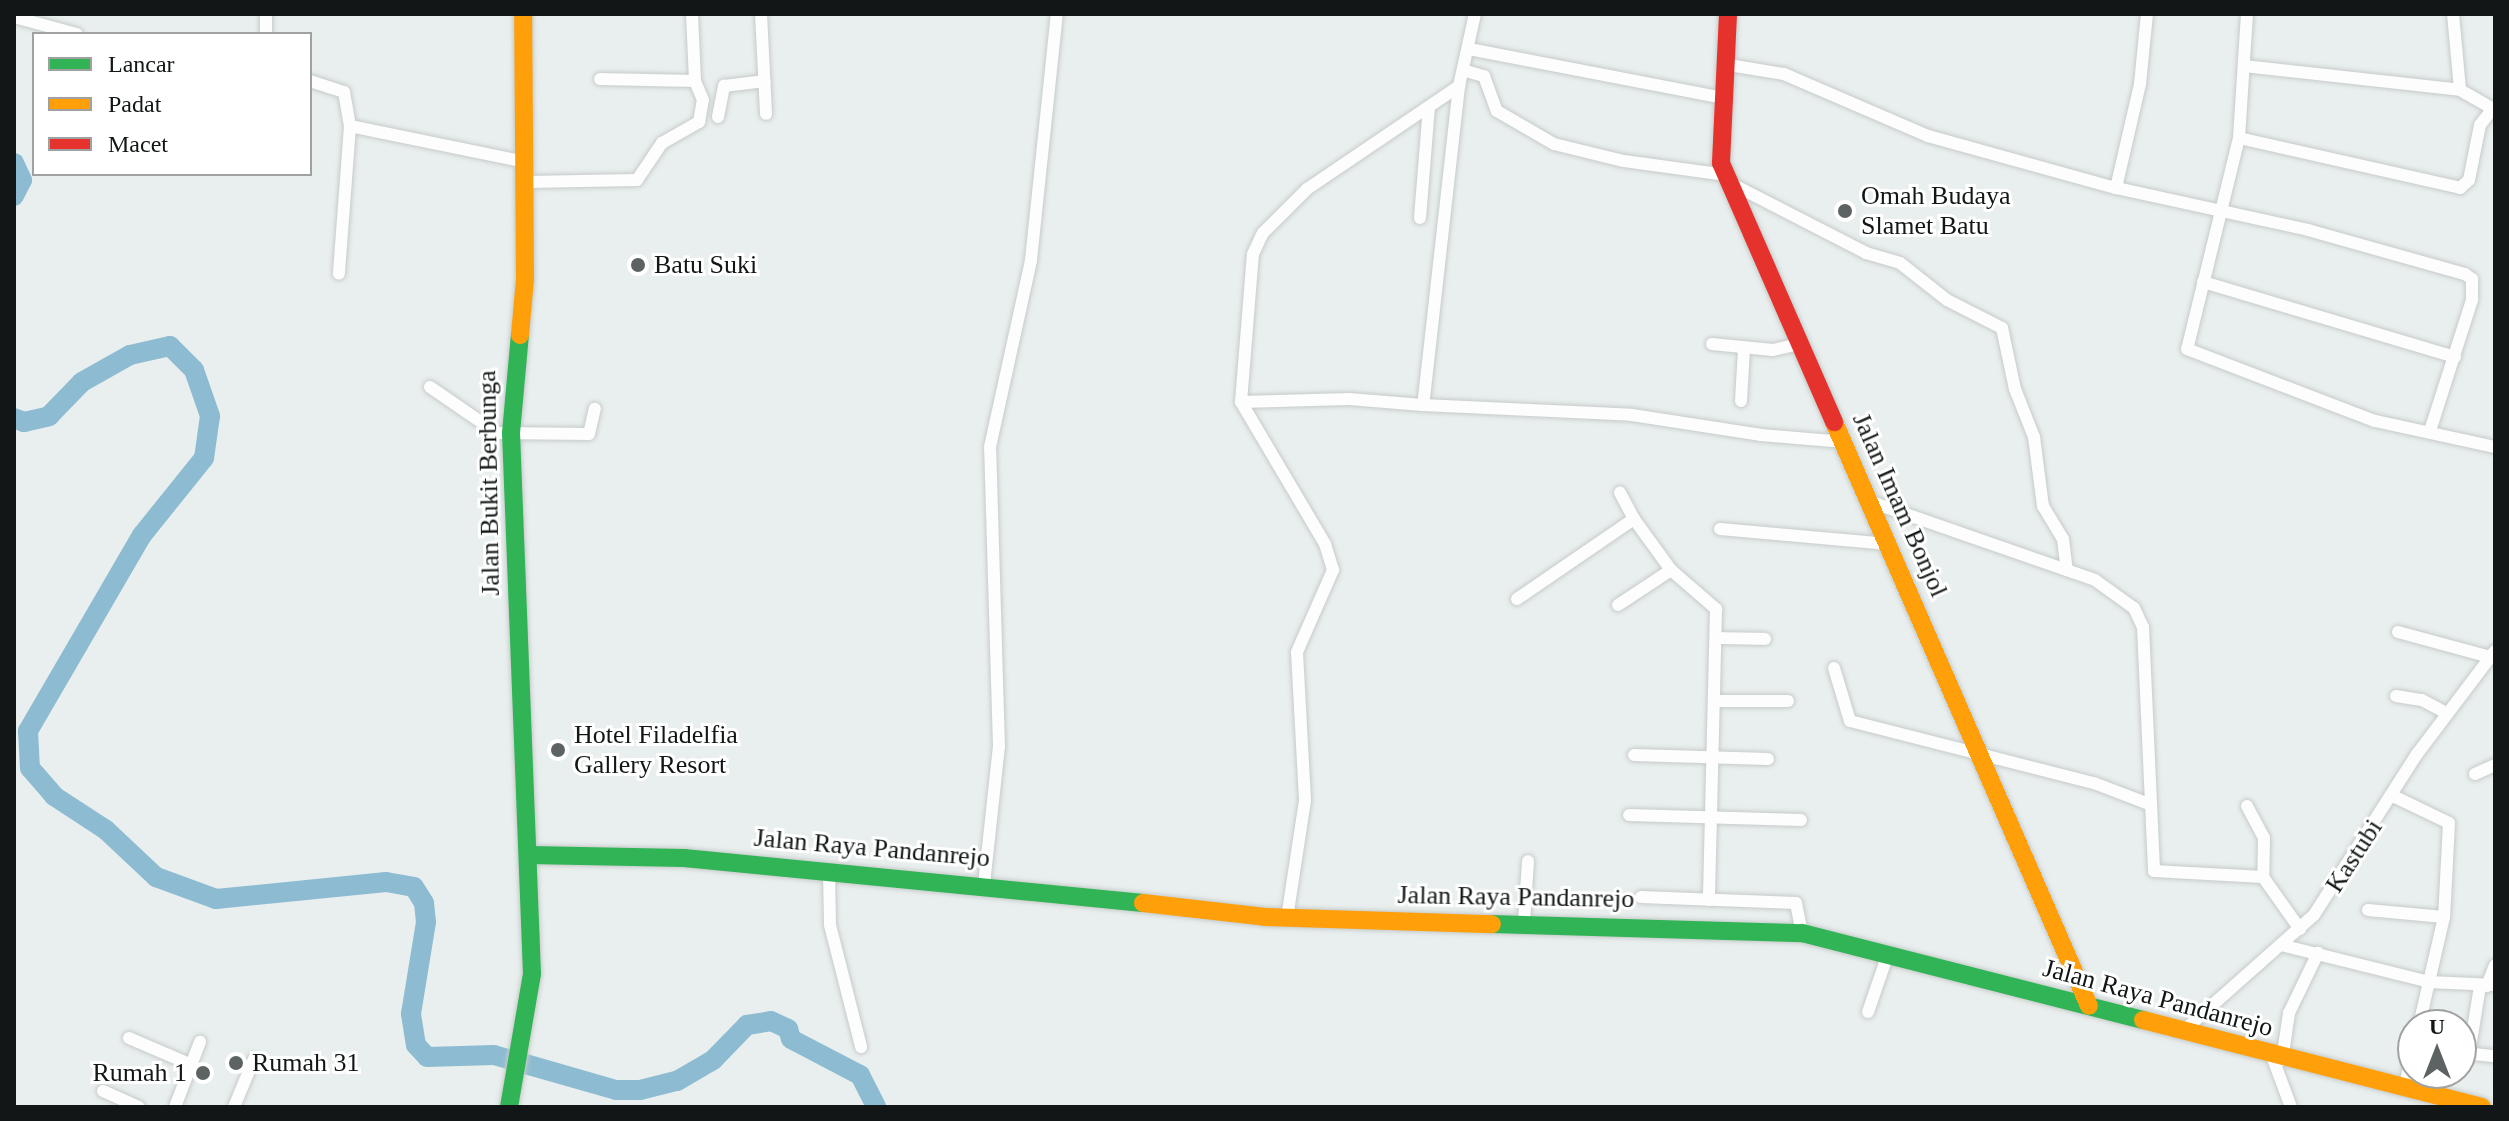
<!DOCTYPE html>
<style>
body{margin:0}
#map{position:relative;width:2509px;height:1121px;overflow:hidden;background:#e9efee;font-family:"Times New Roman",serif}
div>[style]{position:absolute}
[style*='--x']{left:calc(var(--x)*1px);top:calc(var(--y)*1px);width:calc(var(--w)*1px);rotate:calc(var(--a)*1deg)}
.river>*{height:20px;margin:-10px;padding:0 10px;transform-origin:10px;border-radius:10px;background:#8dbcd2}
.roads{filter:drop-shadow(0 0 2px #c6cbca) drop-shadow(0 0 2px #c6cbca)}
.street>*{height:12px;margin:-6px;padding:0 6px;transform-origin:6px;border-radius:6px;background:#fcfdfc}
.fast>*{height:18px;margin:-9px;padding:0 9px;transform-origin:9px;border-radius:9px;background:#30b455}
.slow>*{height:18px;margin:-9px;padding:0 9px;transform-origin:9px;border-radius:9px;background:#ff9f0a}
.jam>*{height:18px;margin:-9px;padding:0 9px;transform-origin:9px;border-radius:9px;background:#e5322d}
.dots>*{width:22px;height:22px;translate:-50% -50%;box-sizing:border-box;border:4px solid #fff;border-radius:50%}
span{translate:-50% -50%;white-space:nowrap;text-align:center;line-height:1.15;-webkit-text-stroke:6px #fff;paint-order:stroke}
.poi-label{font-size:26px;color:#121616}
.left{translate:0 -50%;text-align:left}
.right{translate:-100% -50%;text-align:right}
.street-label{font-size:26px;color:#121616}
.frame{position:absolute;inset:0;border:16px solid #121616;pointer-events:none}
.legend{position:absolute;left:32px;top:32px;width:280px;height:144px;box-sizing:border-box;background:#fff;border:2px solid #a0a2a2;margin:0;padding:10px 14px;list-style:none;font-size:24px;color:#121616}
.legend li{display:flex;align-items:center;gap:16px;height:40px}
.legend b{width:40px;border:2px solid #a0a2a2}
.north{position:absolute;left:2397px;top:1009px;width:80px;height:80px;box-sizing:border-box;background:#fff;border:2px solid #a0a2a2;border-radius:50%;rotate:0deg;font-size:22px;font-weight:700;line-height:32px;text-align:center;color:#121616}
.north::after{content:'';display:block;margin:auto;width:28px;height:36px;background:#5d6262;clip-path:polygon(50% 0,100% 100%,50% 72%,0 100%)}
</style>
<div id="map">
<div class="river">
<div style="--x:14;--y:163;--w:19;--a:65"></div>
<div style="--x:22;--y:180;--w:18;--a:117"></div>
<div style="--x:14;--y:418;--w:11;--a:22"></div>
<div style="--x:24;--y:422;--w:26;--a:-13"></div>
<div style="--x:49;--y:416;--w:47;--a:-45.9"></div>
<div style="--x:82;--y:382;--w:55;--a:-29.4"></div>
<div style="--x:130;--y:355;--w:41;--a:-12.7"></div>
<div style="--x:170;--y:346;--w:34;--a:45"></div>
<div style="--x:194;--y:370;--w:49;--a:70.8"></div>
<div style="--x:210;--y:416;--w:42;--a:98.1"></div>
<div style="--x:204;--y:458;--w:99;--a:128.8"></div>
<div style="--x:142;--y:535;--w:227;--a:120.2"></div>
<div style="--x:28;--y:731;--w:37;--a:87"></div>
<div style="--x:30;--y:768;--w:37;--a:49"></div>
<div style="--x:54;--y:796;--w:62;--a:33.2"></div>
<div style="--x:106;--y:830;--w:69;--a:43.2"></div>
<div style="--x:156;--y:877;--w:64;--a:20.1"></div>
<div style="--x:216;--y:899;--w:171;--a:-5.7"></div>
<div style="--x:386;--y:882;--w:28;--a:10"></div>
<div style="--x:414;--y:887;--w:19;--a:58"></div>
<div style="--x:424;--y:903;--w:19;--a:84"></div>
<div style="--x:426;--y:922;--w:93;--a:99.3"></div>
<div style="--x:411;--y:1014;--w:31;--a:81"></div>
<div style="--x:416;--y:1045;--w:16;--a:47"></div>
<div style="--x:427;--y:1057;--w:67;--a:-1.7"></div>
<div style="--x:494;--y:1055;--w:127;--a:16"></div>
<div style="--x:616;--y:1090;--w:24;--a:0"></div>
<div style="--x:640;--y:1090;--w:38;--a:-14"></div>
<div style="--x:677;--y:1081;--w:42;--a:-30.3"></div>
<div style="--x:713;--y:1060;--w:49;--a:-45.8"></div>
<div style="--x:747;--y:1025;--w:24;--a:-9"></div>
<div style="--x:771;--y:1021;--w:19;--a:25"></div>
<div style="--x:788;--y:1029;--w:10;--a:73"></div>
<div style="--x:791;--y:1039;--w:78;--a:27.6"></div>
<div style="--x:860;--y:1075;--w:36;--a:63"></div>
</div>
<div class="roads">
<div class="street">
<div style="--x:266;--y:14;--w:20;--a:90"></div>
<div style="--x:692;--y:14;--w:67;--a:87.4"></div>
<div style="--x:761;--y:14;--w:100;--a:87.1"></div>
<div style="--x:2247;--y:14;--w:124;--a:93.7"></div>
<div style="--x:2239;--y:138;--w:217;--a:103.8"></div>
<div style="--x:2187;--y:349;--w:201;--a:21"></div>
<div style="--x:2375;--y:421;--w:123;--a:12.2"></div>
<div style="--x:2453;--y:14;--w:76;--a:84.7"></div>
<div style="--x:2460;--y:90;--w:40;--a:29.7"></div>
<div style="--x:14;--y:17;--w:65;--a:15.1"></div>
<div style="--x:1469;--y:49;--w:260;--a:10.9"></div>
<div style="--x:1729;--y:65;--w:56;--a:9.3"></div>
<div style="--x:1784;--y:74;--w:157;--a:23.3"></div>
<div style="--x:1928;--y:136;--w:195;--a:15.5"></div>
<div style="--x:2116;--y:188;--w:197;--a:12.3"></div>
<div style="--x:2308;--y:230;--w:163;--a:15.7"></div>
<div style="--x:2465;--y:274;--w:9;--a:36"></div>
<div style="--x:2472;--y:279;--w:21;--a:90"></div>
<div style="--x:2472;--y:300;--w:138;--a:107.8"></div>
<div style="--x:2244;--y:66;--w:217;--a:6.3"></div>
<div style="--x:1466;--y:71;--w:19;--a:16"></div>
<div style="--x:1484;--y:76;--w:37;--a:70"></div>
<div style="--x:1497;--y:111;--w:66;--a:30.1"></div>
<div style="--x:1554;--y:144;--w:72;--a:13.7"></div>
<div style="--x:1624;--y:161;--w:103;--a:7.8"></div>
<div style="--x:310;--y:81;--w:36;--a:18"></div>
<div style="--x:344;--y:92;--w:35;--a:80"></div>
<div style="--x:350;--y:126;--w:148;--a:94.3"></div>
<div style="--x:1459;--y:86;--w:321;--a:96.4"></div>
<div style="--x:1423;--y:405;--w:209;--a:2.7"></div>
<div style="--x:1632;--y:415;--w:131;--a:8.8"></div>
<div style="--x:1761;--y:435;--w:84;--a:4.8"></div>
<div style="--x:718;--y:117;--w:32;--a:-79"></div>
<div style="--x:724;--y:86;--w:41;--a:-7"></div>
<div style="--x:350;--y:126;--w:180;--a:11.6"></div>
<div style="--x:2239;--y:138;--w:227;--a:12.7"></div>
<div style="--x:2460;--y:188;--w:12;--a:-42"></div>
<div style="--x:2469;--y:180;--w:56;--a:-78.7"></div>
<div style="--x:2480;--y:125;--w:16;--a:-52"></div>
<div style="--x:527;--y:182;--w:110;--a:-1"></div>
<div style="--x:637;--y:180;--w:45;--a:-56"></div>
<div style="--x:662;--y:143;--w:43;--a:-29.6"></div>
<div style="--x:699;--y:122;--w:22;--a:-80"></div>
<div style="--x:703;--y:100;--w:21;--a:-113"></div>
<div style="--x:695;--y:81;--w:95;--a:-178.8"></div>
<div style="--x:1730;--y:183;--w:153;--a:27.2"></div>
<div style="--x:1866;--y:253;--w:35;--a:16"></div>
<div style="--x:1900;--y:263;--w:60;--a:38.2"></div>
<div style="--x:1947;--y:300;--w:62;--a:27"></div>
<div style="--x:2002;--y:328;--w:62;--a:78"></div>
<div style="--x:2015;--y:389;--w:52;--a:68.4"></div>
<div style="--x:2034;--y:437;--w:70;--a:82.6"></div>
<div style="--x:2043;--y:506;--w:39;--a:59"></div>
<div style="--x:2063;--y:539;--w:31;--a:83"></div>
<div style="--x:2116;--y:188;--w:107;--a:-77"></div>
<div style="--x:2140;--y:84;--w:70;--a:-84.3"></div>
<div style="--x:1420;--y:218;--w:111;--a:-85.4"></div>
<div style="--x:2203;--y:282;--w:263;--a:16.6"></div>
<div style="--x:1712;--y:344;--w:61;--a:5.6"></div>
<div style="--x:1773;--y:350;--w:26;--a:-13"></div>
<div style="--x:430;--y:387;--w:81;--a:34.5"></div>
<div style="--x:497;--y:433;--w:92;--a:0.6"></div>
<div style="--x:589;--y:434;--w:26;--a:-77"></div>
<div style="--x:1741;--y:401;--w:52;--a:-86.7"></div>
<div style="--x:1241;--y:402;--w:108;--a:-1.6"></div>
<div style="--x:1349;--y:399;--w:74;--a:4.6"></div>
<div style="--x:1871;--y:502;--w:237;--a:19.2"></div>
<div style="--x:2095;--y:580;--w:48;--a:35.7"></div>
<div style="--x:2134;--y:608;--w:21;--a:65"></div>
<div style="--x:2143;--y:627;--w:244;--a:87.4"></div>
<div style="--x:2154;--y:871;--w:109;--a:3.2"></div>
<div style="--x:2263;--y:877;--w:64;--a:54.6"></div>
<div style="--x:1634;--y:519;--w:63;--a:54"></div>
<div style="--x:1720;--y:529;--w:169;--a:5.1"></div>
<div style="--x:1517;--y:599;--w:142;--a:-34.4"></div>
<div style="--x:1634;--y:519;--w:30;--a:-118"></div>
<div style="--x:1618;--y:605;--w:64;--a:-33.4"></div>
<div style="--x:1671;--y:570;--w:60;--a:40.9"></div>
<div style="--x:1716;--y:609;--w:291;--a:91.4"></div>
<div style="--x:2398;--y:632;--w:95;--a:15.2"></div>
<div style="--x:1718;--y:638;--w:47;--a:1.2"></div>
<div style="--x:1834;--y:668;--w:55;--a:73.2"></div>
<div style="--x:1850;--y:721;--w:252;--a:14.3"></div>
<div style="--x:2094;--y:783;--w:59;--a:20.9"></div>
<div style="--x:2396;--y:696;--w:26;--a:9"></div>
<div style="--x:2422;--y:700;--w:27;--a:28"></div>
<div style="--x:1715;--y:701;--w:73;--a:0"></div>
<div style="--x:1634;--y:755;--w:134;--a:1.7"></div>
<div style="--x:2475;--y:774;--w:22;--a:-24"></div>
<div style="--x:2393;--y:796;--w:62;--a:25.7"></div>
<div style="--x:2449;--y:823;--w:94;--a:93"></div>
<div style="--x:2247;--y:806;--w:36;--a:62"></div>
<div style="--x:2264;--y:838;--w:39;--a:91"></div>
<div style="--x:1629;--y:815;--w:172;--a:1.7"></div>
<div style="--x:829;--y:872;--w:53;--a:88.9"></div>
<div style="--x:830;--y:925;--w:126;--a:75.7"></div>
<div style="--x:984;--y:884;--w:138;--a:-83.8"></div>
<div style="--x:999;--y:747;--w:300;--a:-91.7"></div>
<div style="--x:990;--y:447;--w:191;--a:-77.6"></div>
<div style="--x:1031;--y:260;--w:247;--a:-84"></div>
<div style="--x:1641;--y:897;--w:155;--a:2.2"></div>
<div style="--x:1796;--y:903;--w:31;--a:79"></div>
<div style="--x:2368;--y:910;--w:76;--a:5.3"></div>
<div style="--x:2444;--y:917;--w:111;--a:103"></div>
<div style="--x:1287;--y:918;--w:119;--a:-81.3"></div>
<div style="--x:1305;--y:800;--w:148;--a:-93.1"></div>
<div style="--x:1297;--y:652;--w:90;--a:-66.3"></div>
<div style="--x:1333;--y:570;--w:27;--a:-107"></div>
<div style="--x:1325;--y:544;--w:165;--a:-120.6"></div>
<div style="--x:1241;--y:402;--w:148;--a:-85.4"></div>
<div style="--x:1253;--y:254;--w:23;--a:-65"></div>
<div style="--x:1263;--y:233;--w:62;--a:-45"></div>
<div style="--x:1307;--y:189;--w:184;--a:-34.1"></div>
<div style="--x:1459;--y:86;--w:74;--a:-77.5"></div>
<div style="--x:1524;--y:922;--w:61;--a:-86.2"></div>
<div style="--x:2281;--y:945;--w:153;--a:14"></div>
<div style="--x:2429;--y:982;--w:66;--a:2.6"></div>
<div style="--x:2487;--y:986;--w:22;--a:-69"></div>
<div style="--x:1868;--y:1012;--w:61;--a:-71"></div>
<div style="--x:2182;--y:1032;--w:176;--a:-41.6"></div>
<div style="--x:2314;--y:915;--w:191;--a:-57.4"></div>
<div style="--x:2417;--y:754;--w:129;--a:-52.9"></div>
<div style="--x:129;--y:1038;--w:69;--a:23.2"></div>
<div style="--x:2464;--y:1053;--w:31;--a:6"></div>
<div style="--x:2469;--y:1054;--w:69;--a:-80.8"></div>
<div style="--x:2272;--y:1056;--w:54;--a:69.6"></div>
<div style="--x:2282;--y:1060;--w:48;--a:-81.5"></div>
<div style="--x:2289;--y:1013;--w:67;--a:-64.2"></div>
<div style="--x:2404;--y:1089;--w:39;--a:-77"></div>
<div style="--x:103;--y:1091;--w:39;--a:24"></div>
<div style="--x:175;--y:1107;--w:70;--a:-69"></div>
<div style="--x:234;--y:1107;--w:52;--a:-67.4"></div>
</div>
<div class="fast">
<div style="--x:529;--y:855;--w:155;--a:1.1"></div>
<div style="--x:684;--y:858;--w:461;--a:5.6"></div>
<div style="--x:1492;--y:924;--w:310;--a:1.7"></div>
<div style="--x:1802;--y:933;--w:352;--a:14.3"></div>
<div style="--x:509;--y:1107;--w:135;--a:-80.2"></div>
<div style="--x:532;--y:974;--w:541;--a:-92.22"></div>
<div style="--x:511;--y:433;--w:98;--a:-84.8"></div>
</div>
<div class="slow">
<div style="--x:520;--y:335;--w:56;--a:-84.9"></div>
<div style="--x:525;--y:279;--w:265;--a:-90.4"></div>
<div style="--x:1834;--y:422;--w:637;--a:66.41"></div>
<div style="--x:1143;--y:903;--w:123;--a:6.5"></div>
<div style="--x:1265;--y:917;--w:227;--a:1.8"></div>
<div style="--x:2143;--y:1020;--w:350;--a:14.4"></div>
</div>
<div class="jam">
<div style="--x:1728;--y:14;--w:149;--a:92.7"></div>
<div style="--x:1721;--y:163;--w:283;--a:66.4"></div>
</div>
</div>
<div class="dots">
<div style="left:1845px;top:211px;background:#5d6262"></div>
<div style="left:638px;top:265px;background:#5d6262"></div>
<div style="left:558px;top:750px;background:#5d6262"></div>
<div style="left:236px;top:1063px;background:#5d6262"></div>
<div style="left:203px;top:1073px;background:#5d6262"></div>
</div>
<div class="poi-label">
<span class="left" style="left:1861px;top:211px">Omah Budaya<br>Slamet Batu</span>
<span class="left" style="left:654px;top:265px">Batu Suki</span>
<span class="left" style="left:574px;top:750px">Hotel Filadelfia<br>Gallery Resort</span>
<span class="left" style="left:252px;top:1063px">Rumah 31</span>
<span class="right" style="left:187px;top:1073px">Rumah 1</span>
</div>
<div class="street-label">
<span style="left:489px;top:483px;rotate:-91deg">Jalan Bukit Berbunga</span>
<span style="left:1900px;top:505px;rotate:66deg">Jalan Imam Bonjol</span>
<span style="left:872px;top:848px;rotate:5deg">Jalan Raya Pandanrejo</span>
<span style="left:2354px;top:856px;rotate:-57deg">Kastubi</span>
<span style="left:1516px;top:897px;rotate:1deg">Jalan Raya Pandanrejo</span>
<span style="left:2158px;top:998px;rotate:15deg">Jalan Raya Pandanrejo</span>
</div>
<div class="frame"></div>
<ul class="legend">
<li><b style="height:10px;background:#30b455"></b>Lancar</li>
<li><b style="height:10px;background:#ff9f0a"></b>Padat</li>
<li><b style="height:10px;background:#e5322d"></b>Macet</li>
</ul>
<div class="north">U</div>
</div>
